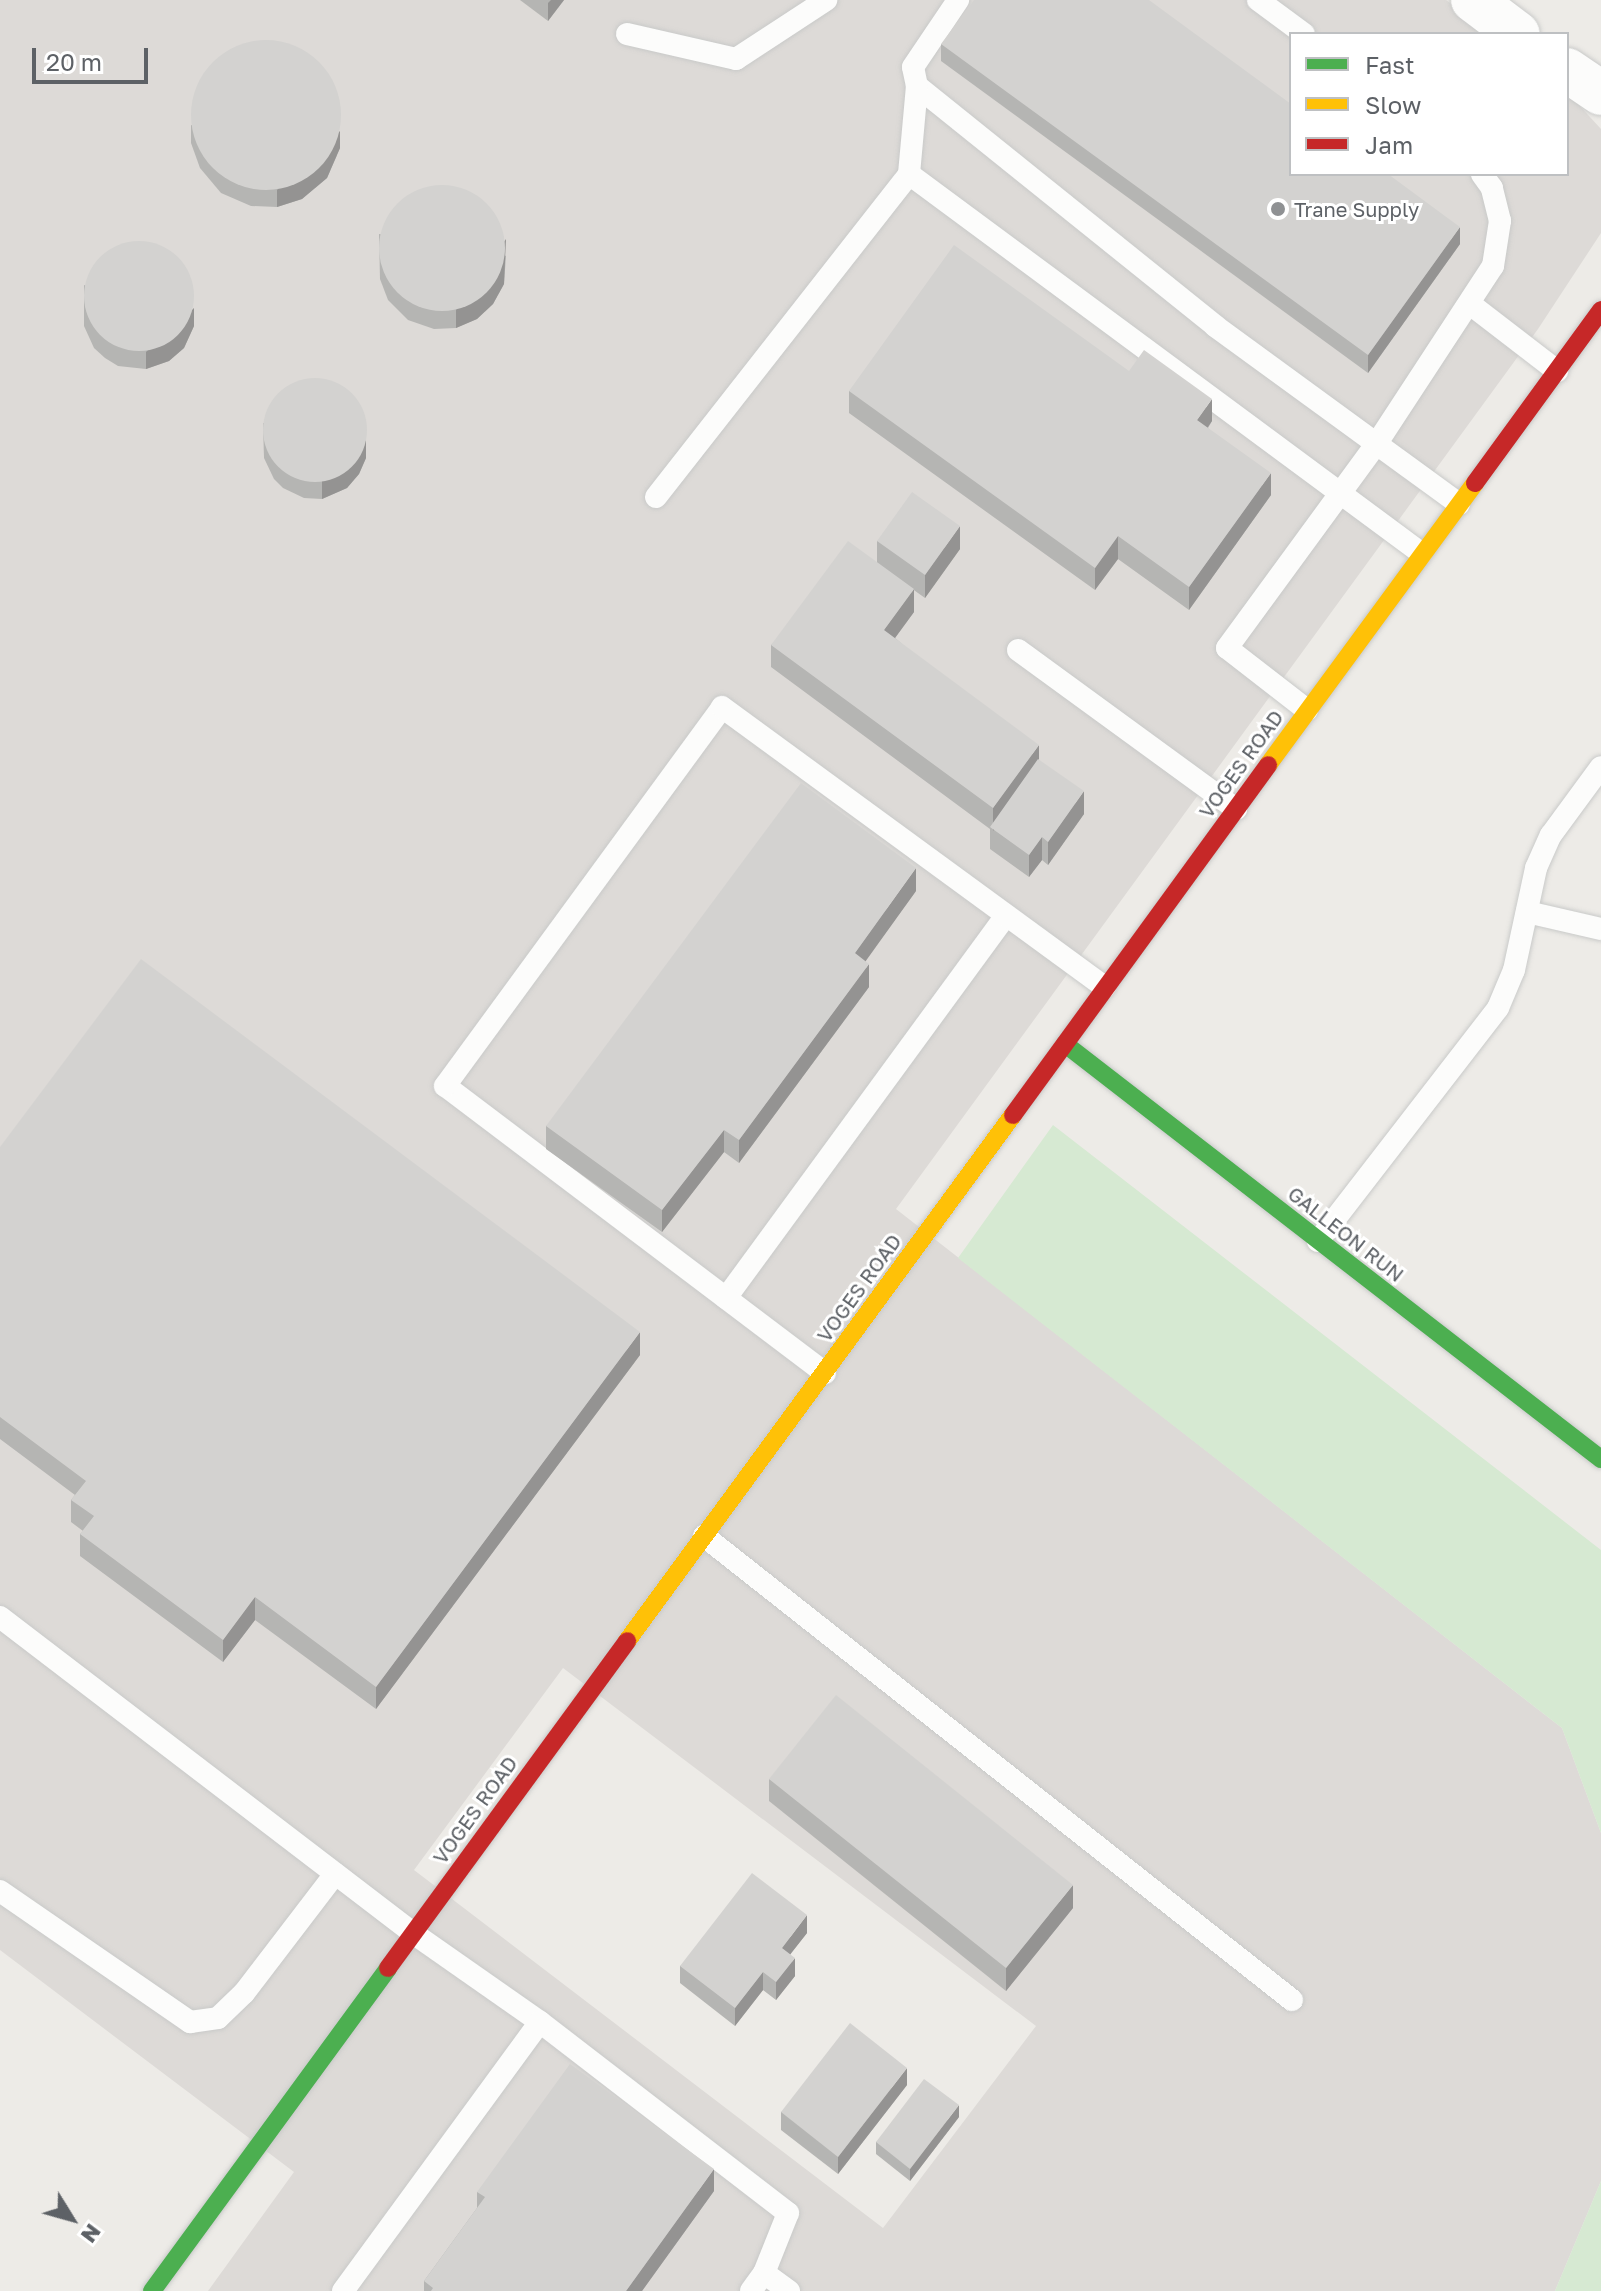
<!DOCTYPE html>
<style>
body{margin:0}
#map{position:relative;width:1601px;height:2291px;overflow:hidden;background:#edebe7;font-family:"Golos Text",sans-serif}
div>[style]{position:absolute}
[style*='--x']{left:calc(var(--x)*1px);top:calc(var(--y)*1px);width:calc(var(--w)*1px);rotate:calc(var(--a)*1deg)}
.industrial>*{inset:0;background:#dddad7}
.green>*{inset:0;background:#d6e9d2}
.roads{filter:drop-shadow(0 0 2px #c9cac9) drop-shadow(0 0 2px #c9cac9)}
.lane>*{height:22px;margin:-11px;padding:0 11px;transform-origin:11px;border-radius:11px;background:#fcfcfb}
.street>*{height:44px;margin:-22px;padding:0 22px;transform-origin:22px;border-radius:22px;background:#fcfcfb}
.fast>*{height:18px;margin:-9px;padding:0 9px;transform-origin:9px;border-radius:9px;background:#4caf50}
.slow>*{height:18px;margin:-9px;padding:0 9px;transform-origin:9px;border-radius:9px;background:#ffc107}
.jam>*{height:18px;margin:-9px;padding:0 9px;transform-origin:9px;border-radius:9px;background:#c62828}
.wall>*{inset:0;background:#b5b5b3}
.shaded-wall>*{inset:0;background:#949392}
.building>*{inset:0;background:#d3d2d0}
.round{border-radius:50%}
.dots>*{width:22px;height:22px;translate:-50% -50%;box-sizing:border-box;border:4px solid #fff;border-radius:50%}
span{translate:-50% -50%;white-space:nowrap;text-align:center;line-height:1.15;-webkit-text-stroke:6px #fff;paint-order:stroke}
.poi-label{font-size:20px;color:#5d6166}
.left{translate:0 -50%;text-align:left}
.street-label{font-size:20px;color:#5d6166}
.legend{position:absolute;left:1289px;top:32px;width:280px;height:144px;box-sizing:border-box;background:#fff;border:2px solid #bec0c2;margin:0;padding:10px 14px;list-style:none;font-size:24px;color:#5d6166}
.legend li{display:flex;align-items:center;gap:16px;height:40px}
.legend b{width:40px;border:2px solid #bec0c2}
.north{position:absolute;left:32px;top:2179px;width:80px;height:80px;-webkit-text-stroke:6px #fff;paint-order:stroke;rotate:127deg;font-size:22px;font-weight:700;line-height:32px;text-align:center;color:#5d6166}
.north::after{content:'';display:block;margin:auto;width:28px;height:36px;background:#5d6166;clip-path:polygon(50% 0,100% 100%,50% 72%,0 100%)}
.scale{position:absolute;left:32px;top:48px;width:116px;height:36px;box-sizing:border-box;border:4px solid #5d6166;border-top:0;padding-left:10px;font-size:24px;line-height:28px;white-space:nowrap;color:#5d6166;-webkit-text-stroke:6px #fff;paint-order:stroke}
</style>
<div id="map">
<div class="industrial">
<div style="clip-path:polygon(evenodd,0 0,1446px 0,1493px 34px,1291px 34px,1291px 174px,1567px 174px,1567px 92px,1601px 129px,1601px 233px,1538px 329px,896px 1209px,1562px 1728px,1601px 1833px,1601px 2181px,1555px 2291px,208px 2291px,294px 2172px,0 1950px,0 0,563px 1668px,1036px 2026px,883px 2228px,414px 1870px,563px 1668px)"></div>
</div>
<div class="green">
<div style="clip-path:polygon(1053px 1125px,1601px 1550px,1601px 1833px,1562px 1728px,958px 1258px)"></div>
<div style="clip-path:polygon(1601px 2181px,1601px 2291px,1555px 2291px)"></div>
</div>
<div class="roads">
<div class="lane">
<div style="--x:1258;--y:0;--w:57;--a:36.5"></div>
<div style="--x:627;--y:34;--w:112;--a:12.9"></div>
<div style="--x:736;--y:59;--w:108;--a:-33.2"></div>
<div style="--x:917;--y:86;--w:383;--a:38.8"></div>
<div style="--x:1215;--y:326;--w:302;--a:36.1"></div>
<div style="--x:909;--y:174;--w:637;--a:36.51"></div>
<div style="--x:1470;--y:304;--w:110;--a:37.6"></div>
<div style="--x:656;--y:497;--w:410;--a:-51.9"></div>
<div style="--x:909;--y:174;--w:88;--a:-84.8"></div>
<div style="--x:917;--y:86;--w:19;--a:-102"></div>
<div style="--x:913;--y:67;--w:81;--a:-56.1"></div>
<div style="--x:1018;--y:650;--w:270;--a:36.1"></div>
<div style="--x:1307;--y:710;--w:101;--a:-142.2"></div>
<div style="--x:1227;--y:648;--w:254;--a:-53.8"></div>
<div style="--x:1377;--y:443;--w:212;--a:-56.8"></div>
<div style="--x:1493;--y:266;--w:46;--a:-81.2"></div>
<div style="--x:1500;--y:221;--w:34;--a:-104"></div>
<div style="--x:1492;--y:188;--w:17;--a:-126"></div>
<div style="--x:1527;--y:912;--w:76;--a:12.9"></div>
<div style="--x:1318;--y:1241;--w:294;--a:-52.3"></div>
<div style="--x:1498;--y:1008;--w:41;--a:-67.2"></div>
<div style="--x:1514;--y:970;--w:104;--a:-77.8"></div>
<div style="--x:1536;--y:868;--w:36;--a:-66"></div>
<div style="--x:1551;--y:835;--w:84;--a:-53.7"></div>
<div style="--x:726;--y:1298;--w:474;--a:-53.8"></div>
<div style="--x:825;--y:1373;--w:476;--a:-142.9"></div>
<div style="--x:445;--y:1086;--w:469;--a:-53.8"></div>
<div style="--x:722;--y:707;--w:474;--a:36.2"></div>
<div style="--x:704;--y:1536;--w:749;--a:38.28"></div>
<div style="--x:0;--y:1617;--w:520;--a:37.42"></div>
<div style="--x:413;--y:1933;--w:155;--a:35"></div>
<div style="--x:540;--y:2022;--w:313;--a:37.6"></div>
<div style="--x:788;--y:2213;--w:65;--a:111.8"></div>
<div style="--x:764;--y:2273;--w:22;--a:126"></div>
<div style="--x:0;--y:1891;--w:231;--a:34.6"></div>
<div style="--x:190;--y:2022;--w:28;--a:-8"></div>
<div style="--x:218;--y:2018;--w:36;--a:-44"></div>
<div style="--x:244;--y:1993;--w:150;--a:-52.6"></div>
<div style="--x:764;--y:2273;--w:31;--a:36"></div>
<div style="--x:343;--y:2291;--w:333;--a:-53.8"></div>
</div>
<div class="street">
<div style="--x:1473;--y:0;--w:56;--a:37.1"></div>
<div style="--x:1567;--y:70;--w:41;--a:34.1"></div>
</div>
<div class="fast">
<div style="--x:1065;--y:1044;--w:678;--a:37.75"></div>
<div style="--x:152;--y:2291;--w:400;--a:-53.8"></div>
</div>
<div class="slow">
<div style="--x:1268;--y:765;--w:350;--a:-53.7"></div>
<div style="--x:627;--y:1641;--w:652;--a:-53.73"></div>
</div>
<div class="jam">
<div style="--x:1475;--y:483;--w:214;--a:-53.9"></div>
<div style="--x:1013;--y:1115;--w:433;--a:-53.9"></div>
<div style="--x:388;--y:1968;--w:405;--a:-53.8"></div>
</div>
</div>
<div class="wall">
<div style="clip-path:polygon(520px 0,564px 0,548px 21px)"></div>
<div style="clip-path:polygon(941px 44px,1460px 244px,1368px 373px,941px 61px)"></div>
<div style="clip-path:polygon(191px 125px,340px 148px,327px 178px,302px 199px,277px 207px,251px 206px,221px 193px,200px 168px,191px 143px)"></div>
<div style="clip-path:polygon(379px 234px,506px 256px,504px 284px,493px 304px,477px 319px,456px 328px,434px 329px,408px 320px,388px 300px,380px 279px)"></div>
<div style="clip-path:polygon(84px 285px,194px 326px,184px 348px,169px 361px,146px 369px,118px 366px,105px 358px,94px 348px,84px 326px)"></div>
<div style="clip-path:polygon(849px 391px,1212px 421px,1208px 428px,1271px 495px,1189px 610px,1118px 559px,1095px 590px,849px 413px)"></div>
<div style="clip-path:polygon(263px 423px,366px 458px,359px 474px,347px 488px,322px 499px,304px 498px,283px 488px,274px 479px,264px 458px)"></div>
<div style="clip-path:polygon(877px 541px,960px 549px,925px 598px,911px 588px,914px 612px,895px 638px,1039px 760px,1084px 814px,1048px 865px,1042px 860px,1029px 877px,990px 849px,990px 829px,771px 667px,771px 645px,877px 562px)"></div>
<div style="clip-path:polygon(916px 891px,865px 961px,869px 987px,739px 1163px,724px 1152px,662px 1232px,546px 1149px,546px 1126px)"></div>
<div style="clip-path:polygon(0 1147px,640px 1355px,376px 1709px,255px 1620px,223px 1662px,80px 1556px,80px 1534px,83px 1531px,71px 1522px,71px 1500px,75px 1495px,0 1439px)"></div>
<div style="clip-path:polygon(769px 1779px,1073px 1908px,1006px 1991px,769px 1801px)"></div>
<div style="clip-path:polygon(807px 1933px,790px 1954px,795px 1976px,776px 2000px,763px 1990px,735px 2026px,680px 1983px,680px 1966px)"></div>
<div style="clip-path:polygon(907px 2085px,838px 2174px,781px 2130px,781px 2112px)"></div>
<div style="clip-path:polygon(959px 2117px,910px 2181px,876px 2154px,876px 2142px)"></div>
<div style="clip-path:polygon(714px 2191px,642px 2291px,424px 2291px,424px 2281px,477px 2208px,477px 2192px)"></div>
</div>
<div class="shaded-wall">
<div style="clip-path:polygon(551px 0,564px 0,548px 21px,548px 3px)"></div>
<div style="clip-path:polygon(340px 131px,340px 148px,327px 178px,302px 199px,277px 207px,277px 190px)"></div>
<div style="clip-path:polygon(1460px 227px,1460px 244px,1368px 373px,1368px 355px)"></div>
<div style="clip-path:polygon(506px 239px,504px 284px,493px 304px,477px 319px,456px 328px,456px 310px)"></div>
<div style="clip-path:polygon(194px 308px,194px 326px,184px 348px,169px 361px,146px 369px,146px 352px)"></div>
<div style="clip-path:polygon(1212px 399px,1212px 421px,1197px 443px,1197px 420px)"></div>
<div style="clip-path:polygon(366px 440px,366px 458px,359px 474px,347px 488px,322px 499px,322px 481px)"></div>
<div style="clip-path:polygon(1271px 473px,1271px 495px,1189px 610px,1189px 587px)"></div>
<div style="clip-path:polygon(960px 526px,960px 549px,925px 598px,925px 575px)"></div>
<div style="clip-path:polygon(1118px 536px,1118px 559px,1095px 590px,1095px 568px)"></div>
<div style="clip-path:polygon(914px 589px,914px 612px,884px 653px,884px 630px)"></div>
<div style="clip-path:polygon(1039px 745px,1039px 768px,993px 831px,993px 808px)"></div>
<div style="clip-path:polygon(1084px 791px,1084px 814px,1048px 865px,1048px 842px)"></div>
<div style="clip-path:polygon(1042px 837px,1042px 860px,1029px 877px,1029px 855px)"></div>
<div style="clip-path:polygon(916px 868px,916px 891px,855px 976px,855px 953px)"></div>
<div style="clip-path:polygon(869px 964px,869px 987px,739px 1163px,739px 1140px)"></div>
<div style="clip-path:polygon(724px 1130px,724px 1152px,662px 1232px,662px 1210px)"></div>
<div style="clip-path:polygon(640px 1332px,640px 1355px,376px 1709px,376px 1687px)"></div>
<div style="clip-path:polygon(255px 1597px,255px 1620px,223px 1662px,223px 1640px)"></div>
<div style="clip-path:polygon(1073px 1885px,1073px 1908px,1006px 1991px,1006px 1968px)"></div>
<div style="clip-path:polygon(807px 1915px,807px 1933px,782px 1965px,782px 1948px)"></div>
<div style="clip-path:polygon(795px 1958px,795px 1976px,776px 2000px,776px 1982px)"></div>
<div style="clip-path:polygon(763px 1972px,763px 1990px,735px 2026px,735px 2008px)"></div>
<div style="clip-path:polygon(907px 2068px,907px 2085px,838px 2174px,838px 2157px)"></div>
<div style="clip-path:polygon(959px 2105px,959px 2117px,910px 2181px,910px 2169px)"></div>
<div style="clip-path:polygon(714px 2169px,714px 2191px,642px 2291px,626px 2291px)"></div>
</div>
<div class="building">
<div style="clip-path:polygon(974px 0,1149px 0,1291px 104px,1291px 174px,1388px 174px,1460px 227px,1368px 355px,941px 44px)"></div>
<div class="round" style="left:191px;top:40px;width:150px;height:150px"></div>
<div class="round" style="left:379px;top:185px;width:126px;height:126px"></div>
<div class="round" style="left:84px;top:241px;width:110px;height:110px"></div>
<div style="clip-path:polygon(954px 245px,1129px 371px,1144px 350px,1212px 399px,1197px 420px,1271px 473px,1189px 587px,1118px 536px,1095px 568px,849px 391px)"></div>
<div class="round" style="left:263px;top:378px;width:104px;height:104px"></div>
<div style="clip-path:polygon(912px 492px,960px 526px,925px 575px,877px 541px)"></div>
<div style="clip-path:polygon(848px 541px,914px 589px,884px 630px,1039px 745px,993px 808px,771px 645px)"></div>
<div style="clip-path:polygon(1038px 759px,1084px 791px,1048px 842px,1042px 837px,1029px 855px,990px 827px)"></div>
<div style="clip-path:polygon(801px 783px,916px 868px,855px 953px,869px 964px,739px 1140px,724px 1130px,662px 1210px,546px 1126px)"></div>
<div style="clip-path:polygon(141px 959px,640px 1332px,376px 1687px,255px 1597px,223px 1640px,80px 1534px,94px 1516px,71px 1500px,86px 1481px,0 1417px,0 1147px)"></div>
<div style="clip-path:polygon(836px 1695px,1073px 1885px,1006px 1968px,769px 1779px)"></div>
<div style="clip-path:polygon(752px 1873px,807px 1915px,782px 1948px,795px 1958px,776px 1982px,763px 1972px,735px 2008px,680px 1966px)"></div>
<div style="clip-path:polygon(850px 2023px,907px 2068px,838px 2157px,781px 2112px)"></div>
<div style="clip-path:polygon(570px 2064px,714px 2169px,626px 2291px,431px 2291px,433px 2288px,424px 2281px,485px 2197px,477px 2192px)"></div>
<div style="clip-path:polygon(924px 2079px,959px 2105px,910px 2169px,876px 2142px)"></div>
</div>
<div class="dots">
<div style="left:1278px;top:209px;background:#8f9193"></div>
</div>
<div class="poi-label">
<span class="left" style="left:1294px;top:209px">Trane Supply</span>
</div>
<div class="street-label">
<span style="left:1241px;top:764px;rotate:-54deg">VOGES ROAD</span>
<span style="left:1346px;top:1234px;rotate:38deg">GALLEON RUN</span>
<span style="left:859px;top:1288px;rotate:-54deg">VOGES ROAD</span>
<span style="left:475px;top:1810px;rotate:-54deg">VOGES ROAD</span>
</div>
<ul class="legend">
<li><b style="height:10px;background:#4caf50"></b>Fast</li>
<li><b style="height:10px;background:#ffc107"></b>Slow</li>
<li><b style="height:10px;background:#c62828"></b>Jam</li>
</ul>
<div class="north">N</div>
<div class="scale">20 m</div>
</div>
